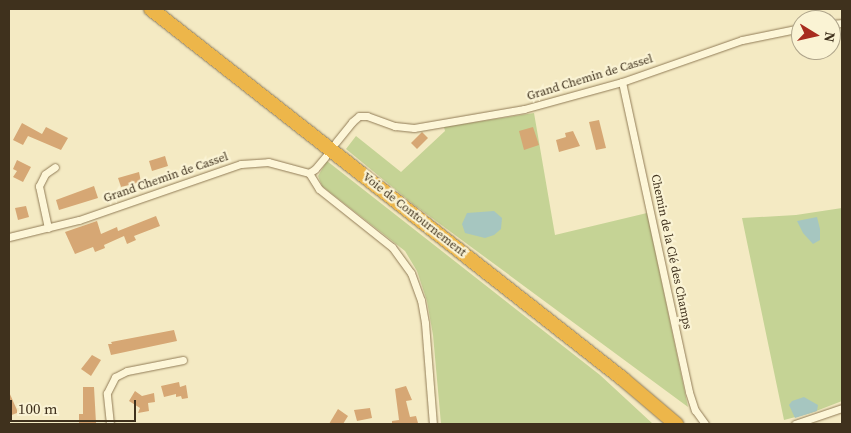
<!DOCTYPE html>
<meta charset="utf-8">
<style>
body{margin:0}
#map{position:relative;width:851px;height:433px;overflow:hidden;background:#f4eac3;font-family:"Source Serif 4",serif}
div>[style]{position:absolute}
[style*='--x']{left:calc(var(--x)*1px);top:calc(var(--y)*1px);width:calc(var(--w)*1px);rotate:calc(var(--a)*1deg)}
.green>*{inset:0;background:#c5d395}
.water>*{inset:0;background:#a6c6c0}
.building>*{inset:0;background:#d6a774}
.roads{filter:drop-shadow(0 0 1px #917c57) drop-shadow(0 0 1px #917c57)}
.street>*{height:7px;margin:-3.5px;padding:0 3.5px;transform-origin:3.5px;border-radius:3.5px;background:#fdf6d8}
.highway>*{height:14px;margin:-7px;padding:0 7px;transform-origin:7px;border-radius:7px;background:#edb64a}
span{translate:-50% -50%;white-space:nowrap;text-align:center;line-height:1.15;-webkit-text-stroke:4.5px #faf3d4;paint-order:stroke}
.street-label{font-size:12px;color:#3f311d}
.frame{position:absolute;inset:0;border:10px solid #3f311d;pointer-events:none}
.north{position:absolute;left:791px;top:10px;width:50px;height:50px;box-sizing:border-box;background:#faf3d4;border:1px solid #afa58b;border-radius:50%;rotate:99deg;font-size:14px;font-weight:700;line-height:20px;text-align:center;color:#3f311d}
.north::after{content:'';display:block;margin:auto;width:18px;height:22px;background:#a82c1f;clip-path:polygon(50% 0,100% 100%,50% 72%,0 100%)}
.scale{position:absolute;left:10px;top:400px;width:126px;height:22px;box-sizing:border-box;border:2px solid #3f311d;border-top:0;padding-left:6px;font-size:15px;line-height:18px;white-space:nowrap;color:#3f311d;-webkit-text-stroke:4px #faf3d4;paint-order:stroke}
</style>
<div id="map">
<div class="green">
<div style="clip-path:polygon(534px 113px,555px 235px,647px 213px,688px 407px,413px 204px,346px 149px,356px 136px,401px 172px,445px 131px,444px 127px)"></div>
<div style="clip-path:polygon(327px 161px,600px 375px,653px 424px,441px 424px,433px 335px,427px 301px,417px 271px,405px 251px,322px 186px,318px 176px)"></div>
<div style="clip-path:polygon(842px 208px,842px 401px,811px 413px,784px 420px,742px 218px,796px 215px)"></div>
</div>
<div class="water">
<div style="clip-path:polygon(494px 211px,502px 218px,501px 229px,494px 235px,485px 238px,465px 233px,462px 224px,467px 213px)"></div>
<div style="clip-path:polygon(817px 217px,820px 229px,820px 240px,813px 244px,803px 233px,797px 221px)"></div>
<div style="clip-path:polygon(804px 397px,818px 405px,817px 411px,795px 418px,789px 405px,792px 401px)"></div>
</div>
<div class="building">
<div style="clip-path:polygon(599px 120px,606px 148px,596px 150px,589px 122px)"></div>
<div style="clip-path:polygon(22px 123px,42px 134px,46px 127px,68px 138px,61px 150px,28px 136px,23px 145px,13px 140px)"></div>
<div style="clip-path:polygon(533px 127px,539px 145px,524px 150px,519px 131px)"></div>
<div style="clip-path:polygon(573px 131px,580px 146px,559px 152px,556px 140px,566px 137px,565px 133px)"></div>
<div style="clip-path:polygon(422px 132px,428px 138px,417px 149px,411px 143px)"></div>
<div style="clip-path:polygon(165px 156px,168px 166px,152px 171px,149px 161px)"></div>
<div style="clip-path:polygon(17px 160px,31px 167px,23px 182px,13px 177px,17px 171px,13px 169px)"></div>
<div style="clip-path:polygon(139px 172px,141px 182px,121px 187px,118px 178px)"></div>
<div style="clip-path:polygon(94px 186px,98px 198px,59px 210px,56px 200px)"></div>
<div style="clip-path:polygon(26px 206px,29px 217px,18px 220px,15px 208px)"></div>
<div style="clip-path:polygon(156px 216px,160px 226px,134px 236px,136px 240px,127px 244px,124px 236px,104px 245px,105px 248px,95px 252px,93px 247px,75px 254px,65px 232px,97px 221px,101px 234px,117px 227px,118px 231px)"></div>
<div style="clip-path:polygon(174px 330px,177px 341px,111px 355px,108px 344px,112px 344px,111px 342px)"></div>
<div style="clip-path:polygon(92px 355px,101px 360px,91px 376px,81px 369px)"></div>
<div style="clip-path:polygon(179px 382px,180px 387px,186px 385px,188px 398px,182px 399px,181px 396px,176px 397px,176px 394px,164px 397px,161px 386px)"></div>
<div style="clip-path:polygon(406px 386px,412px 400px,406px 401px,410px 417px,416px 416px,418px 423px,392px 424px,392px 421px,399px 420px,395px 389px)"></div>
<div style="clip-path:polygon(83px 387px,94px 387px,96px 423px,79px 424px,79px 414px,83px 414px)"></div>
<div style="clip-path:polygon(135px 391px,142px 396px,154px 393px,155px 402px,148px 403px,149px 411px,138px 413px,140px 408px,129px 401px)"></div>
<div style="clip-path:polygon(9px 392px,17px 410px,17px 413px,9px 416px)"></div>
<div style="clip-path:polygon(370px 408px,372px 418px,357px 421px,354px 410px)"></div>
<div style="clip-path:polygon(338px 409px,348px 416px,343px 424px,329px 424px)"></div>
</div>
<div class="roads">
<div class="street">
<div style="--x:831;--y:24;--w:11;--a:-5"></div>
<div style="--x:622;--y:82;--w:317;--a:77.8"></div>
<div style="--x:689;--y:392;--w:19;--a:72"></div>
<div style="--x:695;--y:410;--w:17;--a:54"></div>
<div style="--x:336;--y:142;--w:26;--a:-51"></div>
<div style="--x:352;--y:122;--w:9;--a:-41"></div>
<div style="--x:359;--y:116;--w:8;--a:0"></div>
<div style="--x:367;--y:116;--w:30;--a:20"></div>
<div style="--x:395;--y:126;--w:19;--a:6"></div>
<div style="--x:414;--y:128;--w:112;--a:-9.8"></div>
<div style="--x:524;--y:109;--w:102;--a:-15.4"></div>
<div style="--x:622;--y:82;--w:127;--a:-19.3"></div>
<div style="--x:742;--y:40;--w:60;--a:-11.5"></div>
<div style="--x:309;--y:173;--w:19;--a:58"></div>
<div style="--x:319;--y:189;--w:93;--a:38.5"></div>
<div style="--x:392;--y:247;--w:32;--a:54"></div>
<div style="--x:411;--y:273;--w:29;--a:70"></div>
<div style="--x:421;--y:300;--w:23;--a:80"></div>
<div style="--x:425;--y:323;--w:101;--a:85.5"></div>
<div style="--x:48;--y:228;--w:43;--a:-102.1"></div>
<div style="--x:39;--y:186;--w:13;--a:-63"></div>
<div style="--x:45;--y:174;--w:12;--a:-35"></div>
<div style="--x:9;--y:237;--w:72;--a:-13.7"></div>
<div style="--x:79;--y:220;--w:171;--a:-19.1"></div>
<div style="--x:241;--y:164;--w:27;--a:-4"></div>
<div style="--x:268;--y:162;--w:42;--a:15"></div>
<div style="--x:309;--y:173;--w:7;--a:-34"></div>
<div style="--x:315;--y:169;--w:16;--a:-50"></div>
<div style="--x:110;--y:424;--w:31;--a:-96"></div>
<div style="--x:107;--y:393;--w:18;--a:-63"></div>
<div style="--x:115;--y:377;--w:13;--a:-27"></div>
<div style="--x:127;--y:371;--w:57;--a:-11.1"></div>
<div style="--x:795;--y:424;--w:50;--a:-18.8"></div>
</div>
<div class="highway">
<div style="--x:151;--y:9;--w:600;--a:38.09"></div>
<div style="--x:623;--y:379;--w:70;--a:40.3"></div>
</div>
</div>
<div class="street-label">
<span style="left:590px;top:78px;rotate:-17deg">Grand Chemin de Cassel</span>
<span style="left:166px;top:178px;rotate:-19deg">Grand Chemin de Cassel</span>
<span style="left:414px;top:215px;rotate:38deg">Voie de Contournement</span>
<span style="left:671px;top:252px;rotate:78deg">Chemin de la Clé des Champs</span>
</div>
<div class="frame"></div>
<div class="north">N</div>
<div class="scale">100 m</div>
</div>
